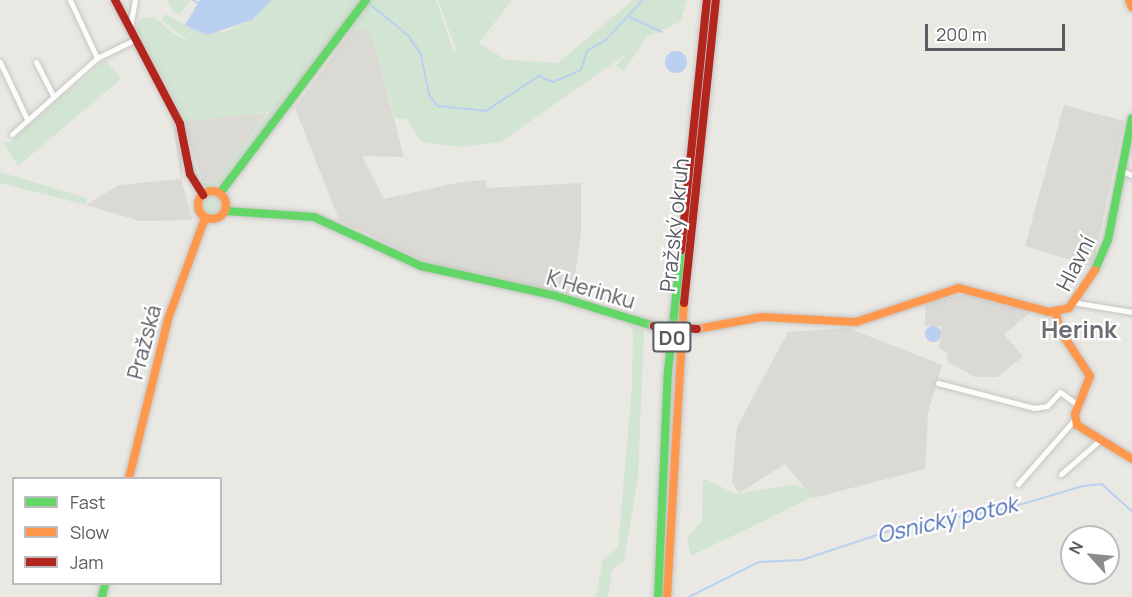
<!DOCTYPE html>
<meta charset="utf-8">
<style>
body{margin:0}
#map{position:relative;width:1132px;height:597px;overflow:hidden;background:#e9e8e3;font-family:Manrope,sans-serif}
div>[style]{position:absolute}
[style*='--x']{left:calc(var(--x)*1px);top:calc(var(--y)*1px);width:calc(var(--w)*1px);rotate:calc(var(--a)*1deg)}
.industrial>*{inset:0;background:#dad9d4}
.green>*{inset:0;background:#d2e4d2}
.round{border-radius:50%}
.water>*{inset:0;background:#bad0f0}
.stream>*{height:1.5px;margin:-0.75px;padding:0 0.75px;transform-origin:0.75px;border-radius:0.75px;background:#bad0f0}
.roads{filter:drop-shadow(0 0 2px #c5c5c3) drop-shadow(0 0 2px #c5c5c3)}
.street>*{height:5px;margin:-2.5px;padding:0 2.5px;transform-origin:2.5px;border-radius:2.5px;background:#fcfcfb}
.fast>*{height:8px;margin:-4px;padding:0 4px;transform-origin:4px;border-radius:4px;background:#63d668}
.slow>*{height:8px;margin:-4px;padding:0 4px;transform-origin:4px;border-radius:4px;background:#ff974d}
.slow>.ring{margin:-4px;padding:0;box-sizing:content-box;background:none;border:8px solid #ff974d;border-radius:50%}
.jam>*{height:8px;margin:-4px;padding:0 4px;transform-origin:4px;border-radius:4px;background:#b3261e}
.bridges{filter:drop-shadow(0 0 2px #c6c6c5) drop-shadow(0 0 2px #c6c6c5)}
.jam-bridge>*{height:8px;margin:-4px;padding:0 4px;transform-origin:4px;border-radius:4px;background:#b3261e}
span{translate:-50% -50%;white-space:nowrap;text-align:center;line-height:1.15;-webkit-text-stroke:4.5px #fff;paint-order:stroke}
.shield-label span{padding:2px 4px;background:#fff;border:2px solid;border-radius:4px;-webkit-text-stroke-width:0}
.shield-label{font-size:20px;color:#595b60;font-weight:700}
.street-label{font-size:21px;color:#595b60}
.water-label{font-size:22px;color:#4d6eb5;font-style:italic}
.quarter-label{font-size:24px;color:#6b6d72;font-weight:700}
.legend{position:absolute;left:12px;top:477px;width:210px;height:108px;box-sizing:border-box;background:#fff;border:2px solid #bdbdbf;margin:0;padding:8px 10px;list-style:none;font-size:18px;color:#595b60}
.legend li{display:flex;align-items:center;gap:12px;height:30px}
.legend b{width:30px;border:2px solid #bdbdbf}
.north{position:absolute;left:1060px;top:525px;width:60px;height:60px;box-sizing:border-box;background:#fff;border:2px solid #bdbdbf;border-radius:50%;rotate:297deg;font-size:16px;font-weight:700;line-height:24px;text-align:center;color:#595b60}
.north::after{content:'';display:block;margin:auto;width:21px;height:27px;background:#8b8c8e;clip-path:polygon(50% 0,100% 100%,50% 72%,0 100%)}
.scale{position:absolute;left:925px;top:24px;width:140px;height:27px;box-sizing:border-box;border:3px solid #595b60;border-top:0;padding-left:8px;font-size:18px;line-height:21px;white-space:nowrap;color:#595b60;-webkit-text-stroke:4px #fff;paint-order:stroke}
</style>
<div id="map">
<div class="industrial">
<div style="clip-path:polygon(364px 28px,373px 38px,404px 157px,362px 156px,384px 199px,461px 182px,486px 180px,487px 188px,581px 183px,581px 235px,572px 295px,428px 263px,339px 220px,295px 108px,351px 31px)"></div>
<div style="clip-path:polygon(1064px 105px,1124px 121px,1093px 267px,1025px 246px)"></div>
<div style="clip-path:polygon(267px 113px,224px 172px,214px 183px,202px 181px,183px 121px)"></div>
<div style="clip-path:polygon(172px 118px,182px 145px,182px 182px,192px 220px,140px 221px,86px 205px,119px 185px,181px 179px)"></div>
<div style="clip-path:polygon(971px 293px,1033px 310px,1004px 334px,1023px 357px,997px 377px,975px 377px,948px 362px,947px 353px,939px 348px,941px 326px,925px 326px,925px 302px)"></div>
<div style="clip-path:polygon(848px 328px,942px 365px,928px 413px,925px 469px,813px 498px,785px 464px,739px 493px,732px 483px,737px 427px,788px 332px)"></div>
</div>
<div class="green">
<div style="clip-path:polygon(167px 0,191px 0,180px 14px,173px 12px)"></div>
<div style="clip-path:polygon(272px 0,362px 0,221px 183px,206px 188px,193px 172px,193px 160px,201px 181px,214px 183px,269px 112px,185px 121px,136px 27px,140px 19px,154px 17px,173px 33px,193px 44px,162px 21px,165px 14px,189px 27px,223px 33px,252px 20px)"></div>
<div style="clip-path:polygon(372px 0,436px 0,452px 47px,457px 52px,438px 0,512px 0,479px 43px,506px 60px,558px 63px,633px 0,687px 0,680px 22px,647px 37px,624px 71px,616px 66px,626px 54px,501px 142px,462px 147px,422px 142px,406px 119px,395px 118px,373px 38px,364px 28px,351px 31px)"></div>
<div style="clip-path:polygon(105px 60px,121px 79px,18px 166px,3px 142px,9px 143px)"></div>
<div style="clip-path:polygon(0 172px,87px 198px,86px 205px,0 183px)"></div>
<div class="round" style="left:201px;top:194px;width:22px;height:22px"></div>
<div style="clip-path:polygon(628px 325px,644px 331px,638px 477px,624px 561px,612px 570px,608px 597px,596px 597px,603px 559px,618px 548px,632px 387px,633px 331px)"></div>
<div style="clip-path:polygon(703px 478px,736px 494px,791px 485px,807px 488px,812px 497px,691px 556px,687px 538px,702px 521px)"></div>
</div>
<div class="water">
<div style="clip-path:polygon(200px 0,272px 0,252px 20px,207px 35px,185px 25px)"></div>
<div class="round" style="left:665px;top:51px;width:22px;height:22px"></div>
<div class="round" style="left:925px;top:326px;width:16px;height:16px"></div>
</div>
<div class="stream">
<div style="--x:193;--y:0;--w:7;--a:27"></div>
<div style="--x:370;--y:4;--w:50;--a:39.4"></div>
<div style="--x:409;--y:36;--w:22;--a:56"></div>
<div style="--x:421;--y:54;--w:43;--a:77.9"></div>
<div style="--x:430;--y:96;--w:13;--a:51"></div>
<div style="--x:438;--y:106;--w:48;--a:5.9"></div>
<div style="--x:486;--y:111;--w:64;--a:-33.4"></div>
<div style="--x:539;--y:76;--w:15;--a:23"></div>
<div style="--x:553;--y:82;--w:30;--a:-23"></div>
<div style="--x:581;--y:70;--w:20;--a:-72"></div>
<div style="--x:587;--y:51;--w:22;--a:-30"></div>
<div style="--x:606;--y:40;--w:54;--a:-47.2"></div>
<div style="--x:630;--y:17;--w:35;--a:25"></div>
<div style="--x:689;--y:597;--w:78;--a:-26.6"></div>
<div style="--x:759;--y:562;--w:43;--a:-2.7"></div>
<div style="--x:802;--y:560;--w:104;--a:-18.4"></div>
<div style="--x:901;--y:527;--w:106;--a:-9.8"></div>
<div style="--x:1005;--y:509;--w:81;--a:-16.4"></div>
<div style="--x:1083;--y:486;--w:19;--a:-6"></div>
<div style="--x:1102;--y:484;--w:40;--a:42"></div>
</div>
<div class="roads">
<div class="street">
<div style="--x:70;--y:0;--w:64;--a:65"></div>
<div style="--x:130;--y:28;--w:28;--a:-80"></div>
<div style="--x:0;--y:62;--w:63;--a:64.7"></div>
<div style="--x:36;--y:62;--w:38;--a:63"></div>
<div style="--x:12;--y:134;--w:114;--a:-41.8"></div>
<div style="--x:97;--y:58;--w:43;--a:-26"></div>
<div style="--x:1120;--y:170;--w:13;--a:23"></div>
<div style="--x:1078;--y:303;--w:55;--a:9.5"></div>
<div style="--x:938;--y:383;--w:99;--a:14.6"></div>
<div style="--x:1034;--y:408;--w:13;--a:-9"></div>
<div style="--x:1047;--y:406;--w:19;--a:-47"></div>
<div style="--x:1060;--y:392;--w:24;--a:36"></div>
<div style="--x:1061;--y:474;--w:52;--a:-41.1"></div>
<div style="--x:1018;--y:484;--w:86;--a:-48.8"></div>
</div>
<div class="fast">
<div style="--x:220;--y:193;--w:242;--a:-52.9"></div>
<div style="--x:226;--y:211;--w:88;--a:3.9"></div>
<div style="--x:314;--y:217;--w:118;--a:24.6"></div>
<div style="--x:421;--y:266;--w:138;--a:12.5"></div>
<div style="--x:556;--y:296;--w:102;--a:17"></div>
<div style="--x:1095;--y:270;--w:33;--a:-67"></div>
<div style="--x:1108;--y:240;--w:124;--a:-78.9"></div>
<div style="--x:102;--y:597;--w:13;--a:-77"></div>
<div style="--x:658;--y:597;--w:226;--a:-87.5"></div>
<div style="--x:668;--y:371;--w:122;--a:-83.9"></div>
</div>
<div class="slow">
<div style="--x:1129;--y:0;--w:8;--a:67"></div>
<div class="ring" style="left:198px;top:191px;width:20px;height:20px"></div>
<div style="--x:1056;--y:313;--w:16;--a:79"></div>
<div style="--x:1059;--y:329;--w:56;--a:56.6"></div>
<div style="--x:1090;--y:376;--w:41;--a:111.5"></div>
<div style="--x:1075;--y:414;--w:11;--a:80"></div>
<div style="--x:1077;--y:425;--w:65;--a:31.7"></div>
<div style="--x:697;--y:329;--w:66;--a:-10.5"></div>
<div style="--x:762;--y:317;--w:94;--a:3"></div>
<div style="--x:856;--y:322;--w:108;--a:-18.3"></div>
<div style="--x:959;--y:288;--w:93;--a:14.9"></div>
<div style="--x:1049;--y:312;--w:20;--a:-11"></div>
<div style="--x:1069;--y:308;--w:46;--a:-55.6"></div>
<div style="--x:129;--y:478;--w:164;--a:-76.2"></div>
<div style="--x:168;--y:319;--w:108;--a:-69.9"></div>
<div style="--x:667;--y:597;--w:294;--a:-86.7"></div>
</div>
<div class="jam">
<div style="--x:115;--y:0;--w:140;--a:62.3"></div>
<div style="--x:180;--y:124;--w:51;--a:78.7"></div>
<div style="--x:190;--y:174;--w:25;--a:58"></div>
<div style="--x:681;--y:250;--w:251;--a:-84.1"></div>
<div style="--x:684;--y:303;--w:305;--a:-84"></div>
</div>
</div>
<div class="bridges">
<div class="jam-bridge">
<div style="--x:654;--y:326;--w:43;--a:4"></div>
</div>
</div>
<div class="shield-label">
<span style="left:672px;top:337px">D0</span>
</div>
<div class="street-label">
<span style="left:674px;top:225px;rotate:-84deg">Pražský okruh</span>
<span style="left:1075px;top:263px;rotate:-63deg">Hlavní</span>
<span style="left:591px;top:289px;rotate:16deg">K Herinku</span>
<span style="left:144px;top:342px;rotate:-75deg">Pražská</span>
</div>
<div class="water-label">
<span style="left:947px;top:520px;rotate:-13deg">Osnický potok</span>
</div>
<div class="quarter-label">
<span style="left:1079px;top:329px">Herink</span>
</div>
<ul class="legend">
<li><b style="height:8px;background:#63d668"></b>Fast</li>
<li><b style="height:8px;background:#ff974d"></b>Slow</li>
<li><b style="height:8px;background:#b3261e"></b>Jam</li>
</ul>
<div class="north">N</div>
<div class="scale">200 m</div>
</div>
